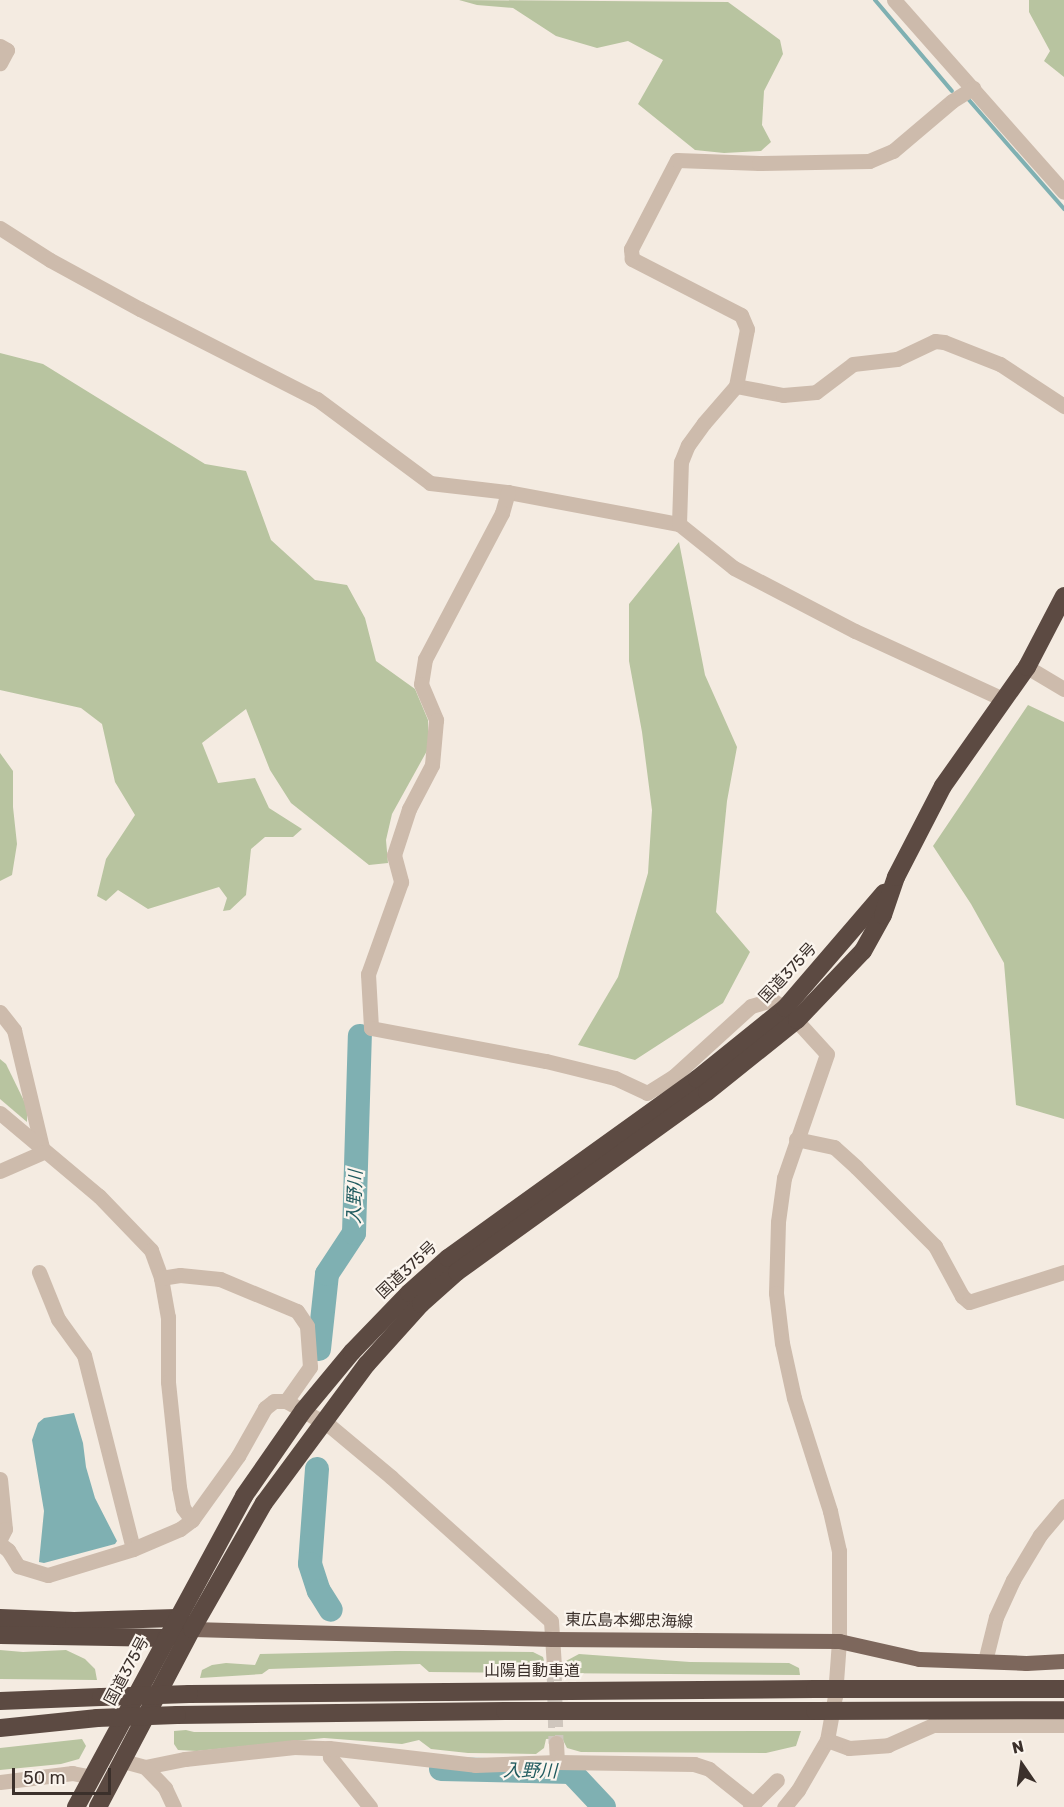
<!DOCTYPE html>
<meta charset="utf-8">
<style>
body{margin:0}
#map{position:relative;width:1064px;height:1807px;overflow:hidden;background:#f4ebe1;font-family:Rubik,"Noto Sans JP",sans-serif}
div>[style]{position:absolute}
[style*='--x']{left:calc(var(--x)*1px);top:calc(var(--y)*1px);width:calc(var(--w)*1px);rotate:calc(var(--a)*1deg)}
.green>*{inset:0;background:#b8c4a0}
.water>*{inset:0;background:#7fb0b2}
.stream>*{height:4px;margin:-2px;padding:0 2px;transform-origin:2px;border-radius:2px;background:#7fb0b2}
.river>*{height:24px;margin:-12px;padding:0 12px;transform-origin:12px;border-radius:12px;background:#7fb0b2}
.minor-tunnel>*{height:15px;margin-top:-7.5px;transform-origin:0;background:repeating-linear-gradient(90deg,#cfc6bd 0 15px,transparent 0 23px)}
.minor>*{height:15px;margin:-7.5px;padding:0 7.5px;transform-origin:7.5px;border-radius:7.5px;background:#cdbbac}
.major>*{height:15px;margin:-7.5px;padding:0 7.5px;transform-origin:7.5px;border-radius:7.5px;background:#7d675c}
.highway>*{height:18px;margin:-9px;padding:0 9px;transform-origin:9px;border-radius:9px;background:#5c4a42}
.highway-bridge>*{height:18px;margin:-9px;padding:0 9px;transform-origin:9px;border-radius:9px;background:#5c4a42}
span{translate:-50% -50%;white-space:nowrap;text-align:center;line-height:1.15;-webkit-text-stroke:4.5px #fbf5ee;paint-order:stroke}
.street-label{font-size:16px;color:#3b302b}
.water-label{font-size:18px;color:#1f5a5e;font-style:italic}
.north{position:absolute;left:992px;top:1735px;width:60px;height:60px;-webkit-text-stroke:4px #fbf5ee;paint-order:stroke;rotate:347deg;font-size:16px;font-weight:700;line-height:24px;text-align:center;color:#3b302b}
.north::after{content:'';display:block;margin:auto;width:21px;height:27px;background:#3b302b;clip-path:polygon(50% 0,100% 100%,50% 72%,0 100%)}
.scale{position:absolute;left:12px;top:1768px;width:99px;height:27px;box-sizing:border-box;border:3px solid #3b302b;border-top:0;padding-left:8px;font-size:18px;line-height:21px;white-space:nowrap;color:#3b302b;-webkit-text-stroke:4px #fbf5ee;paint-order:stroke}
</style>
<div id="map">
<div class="green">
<div style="clip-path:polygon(459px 0,728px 2px,780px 40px,783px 54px,764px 91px,762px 125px,771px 142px,761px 151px,724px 153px,695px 150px,638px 104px,663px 60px,628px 41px,597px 48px,556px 36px,513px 8px,477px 5px)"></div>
<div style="clip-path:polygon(1029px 0,1064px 0,1064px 77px,1044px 61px,1050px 51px,1029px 12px)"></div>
<div style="clip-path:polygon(0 353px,43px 364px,205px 464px,246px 471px,271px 540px,315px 580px,347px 585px,365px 618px,376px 661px,415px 689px,428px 720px,428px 749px,392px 814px,386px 840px,388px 863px,369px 865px,291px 803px,270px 770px,246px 709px,202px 743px,218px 783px,255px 778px,269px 808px,302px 829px,293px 837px,265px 837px,251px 849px,246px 895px,230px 910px,223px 911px,227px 898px,219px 887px,148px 909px,118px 890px,106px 901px,97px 896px,106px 859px,135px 815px,115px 782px,102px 724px,81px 708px,0 690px)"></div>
<div style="clip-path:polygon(679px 542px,705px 675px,737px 747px,727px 801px,716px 912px,750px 952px,723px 1003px,635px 1060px,578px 1045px,618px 977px,648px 873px,652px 810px,642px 732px,629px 661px,629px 604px)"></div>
<div style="clip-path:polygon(1028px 705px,1064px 722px,1064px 1119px,1016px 1105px,1004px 963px,971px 904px,933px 846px)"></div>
<div style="clip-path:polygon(0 753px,13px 771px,13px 807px,17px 844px,12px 875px,0 881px)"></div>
<div style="clip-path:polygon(0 1059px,6px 1064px,27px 1107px,27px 1122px,0 1099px)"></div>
<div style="clip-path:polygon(0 1650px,23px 1652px,66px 1650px,85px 1659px,95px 1669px,97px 1680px,0 1679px)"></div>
<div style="clip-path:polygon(396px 1651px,533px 1652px,543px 1657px,546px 1668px,563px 1668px,566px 1661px,579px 1654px,690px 1662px,789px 1663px,799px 1668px,800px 1675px,429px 1672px,420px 1664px,269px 1669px,262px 1674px,200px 1678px,202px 1670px,212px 1665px,226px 1663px,255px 1665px,260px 1654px)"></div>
<div style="clip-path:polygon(186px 1730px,194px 1732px,801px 1731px,796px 1746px,766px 1753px,581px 1752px,567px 1748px,562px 1738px,546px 1739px,544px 1748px,536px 1754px,468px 1753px,431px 1749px,419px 1740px,402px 1744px,324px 1738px,197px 1751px,178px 1750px,174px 1744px,174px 1731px)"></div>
<div style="clip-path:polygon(82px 1739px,86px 1746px,79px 1759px,61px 1764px,0 1770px,0 1748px)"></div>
</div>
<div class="water">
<div style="clip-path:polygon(74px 1413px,83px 1443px,86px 1467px,95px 1498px,117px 1541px,115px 1544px,44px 1563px,39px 1562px,44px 1511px,32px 1440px,38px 1423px,44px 1418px)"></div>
</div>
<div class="stream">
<div style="--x:875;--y:0;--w:119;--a:49.8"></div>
<div style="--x:969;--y:100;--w:145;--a:48.9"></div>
</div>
<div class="river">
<div style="--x:319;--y:1349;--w:75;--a:-83.9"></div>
<div style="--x:327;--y:1274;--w:49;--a:-56.6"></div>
<div style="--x:354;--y:1233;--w:197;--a:-88.3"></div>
<div style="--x:317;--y:1469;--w:95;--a:94.2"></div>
<div style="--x:310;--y:1564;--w:28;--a:72"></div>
<div style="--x:319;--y:1591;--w:22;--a:58"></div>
<div style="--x:441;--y:1769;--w:130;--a:1.3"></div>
<div style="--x:571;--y:1772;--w:48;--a:46.7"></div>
</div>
<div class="minor-tunnel">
<div style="--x:554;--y:1666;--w:77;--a:88.5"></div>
</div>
<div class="minor">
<div style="--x:894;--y:0;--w:256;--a:48.5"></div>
<div style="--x:0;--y:46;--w:8;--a:30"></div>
<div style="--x:7;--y:50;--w:15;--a:118"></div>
<div style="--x:0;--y:228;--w:59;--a:32.6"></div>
<div style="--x:50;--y:260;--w:102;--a:28.6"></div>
<div style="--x:140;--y:309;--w:199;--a:27"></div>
<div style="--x:317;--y:399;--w:141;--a:36.6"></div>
<div style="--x:430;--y:483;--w:79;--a:6.6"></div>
<div style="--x:508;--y:492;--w:174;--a:10.6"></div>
<div style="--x:679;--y:524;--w:70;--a:38.7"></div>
<div style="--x:734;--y:568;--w:136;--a:27.5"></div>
<div style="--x:855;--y:631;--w:163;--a:24.7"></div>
<div style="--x:736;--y:386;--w:48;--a:10.8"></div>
<div style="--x:783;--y:395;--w:33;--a:-5"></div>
<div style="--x:816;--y:392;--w:46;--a:-37.1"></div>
<div style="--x:853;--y:364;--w:44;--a:-6.5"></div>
<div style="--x:897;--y:359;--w:42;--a:-25.3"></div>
<div style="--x:935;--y:341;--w:9;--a:6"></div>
<div style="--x:944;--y:342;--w:60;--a:21.4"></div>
<div style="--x:1000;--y:364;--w:77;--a:33.3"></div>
<div style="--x:508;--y:492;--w:22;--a:106"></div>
<div style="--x:502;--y:513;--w:165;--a:117.8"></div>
<div style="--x:425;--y:659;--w:25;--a:99"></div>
<div style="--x:421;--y:684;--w:39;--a:67"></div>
<div style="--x:436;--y:720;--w:45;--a:95.1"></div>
<div style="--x:432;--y:765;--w:50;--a:117.6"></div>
<div style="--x:409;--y:809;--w:48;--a:108.1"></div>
<div style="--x:394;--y:855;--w:28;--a:75"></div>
<div style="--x:401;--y:882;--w:98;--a:109.7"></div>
<div style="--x:368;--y:974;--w:54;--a:86.8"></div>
<div style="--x:371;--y:1028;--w:178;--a:10.7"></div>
<div style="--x:546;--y:1061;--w:71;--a:13.8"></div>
<div style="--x:615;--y:1078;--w:35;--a:25"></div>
<div style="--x:647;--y:1093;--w:31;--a:-32"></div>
<div style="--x:673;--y:1077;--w:105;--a:-42.3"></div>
<div style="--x:751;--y:1006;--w:22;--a:-16"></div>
<div style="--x:772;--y:1000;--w:15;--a:32"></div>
<div style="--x:785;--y:1008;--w:62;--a:47.6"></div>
<div style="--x:827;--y:1054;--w:131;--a:109.1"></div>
<div style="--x:784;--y:1178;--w:44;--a:97.8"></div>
<div style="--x:778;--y:1222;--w:71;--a:91.6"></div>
<div style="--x:776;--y:1293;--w:50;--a:83.2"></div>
<div style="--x:782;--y:1343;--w:56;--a:77.7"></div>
<div style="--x:794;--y:1398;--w:119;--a:72.3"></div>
<div style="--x:830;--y:1511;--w:41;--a:77.3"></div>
<div style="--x:839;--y:1551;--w:90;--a:90"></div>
<div style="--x:839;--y:1641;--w:55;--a:94.2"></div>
<div style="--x:835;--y:1696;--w:45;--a:100.3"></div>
<div style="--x:827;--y:1740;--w:58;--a:120.1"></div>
<div style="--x:798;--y:1790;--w:22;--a:129"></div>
<div style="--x:679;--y:524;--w:62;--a:-88.2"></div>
<div style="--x:681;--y:462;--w:18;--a:-68"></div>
<div style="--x:688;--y:445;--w:27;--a:-54"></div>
<div style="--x:704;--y:423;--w:49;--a:-49.1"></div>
<div style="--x:736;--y:386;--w:58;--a:-79.1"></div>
<div style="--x:747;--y:329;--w:15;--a:-113"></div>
<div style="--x:741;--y:315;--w:123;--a:-152.8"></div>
<div style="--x:632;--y:259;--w:10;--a:-96"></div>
<div style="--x:631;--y:249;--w:100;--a:-62.7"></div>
<div style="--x:677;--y:160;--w:82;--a:2.1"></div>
<div style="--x:759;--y:163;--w:110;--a:-1"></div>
<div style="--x:869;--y:161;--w:26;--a:-23"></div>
<div style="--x:893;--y:151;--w:77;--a:-40.3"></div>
<div style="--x:952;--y:101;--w:25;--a:-32"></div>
<div style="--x:1027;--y:667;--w:43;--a:30.7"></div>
<div style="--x:0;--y:1012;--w:23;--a:52"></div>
<div style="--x:14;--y:1030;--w:125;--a:76.6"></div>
<div style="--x:0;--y:1113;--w:129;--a:40"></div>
<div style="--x:99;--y:1196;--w:75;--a:46.1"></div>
<div style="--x:151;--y:1250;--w:30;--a:70"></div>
<div style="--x:161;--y:1278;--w:40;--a:80"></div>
<div style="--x:168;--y:1317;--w:65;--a:90"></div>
<div style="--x:168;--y:1382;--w:106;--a:84"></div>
<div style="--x:179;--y:1487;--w:21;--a:79"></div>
<div style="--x:183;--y:1508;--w:15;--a:53"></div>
<div style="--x:796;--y:1139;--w:39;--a:12"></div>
<div style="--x:834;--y:1147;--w:30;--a:42"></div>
<div style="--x:856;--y:1167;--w:112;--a:45"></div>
<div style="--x:935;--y:1246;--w:57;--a:61.6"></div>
<div style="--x:962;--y:1296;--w:9;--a:41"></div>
<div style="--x:969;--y:1302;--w:100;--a:-17.5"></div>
<div style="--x:0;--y:1171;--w:47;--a:-23.8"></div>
<div style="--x:39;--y:1272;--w:51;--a:68"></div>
<div style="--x:58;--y:1319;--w:44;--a:54.2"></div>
<div style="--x:84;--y:1355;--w:200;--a:75.8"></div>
<div style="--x:161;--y:1278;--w:19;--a:-9"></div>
<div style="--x:180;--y:1275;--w:40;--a:5.7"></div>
<div style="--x:220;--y:1279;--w:83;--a:22.6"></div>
<div style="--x:297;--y:1311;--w:18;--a:56"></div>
<div style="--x:307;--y:1326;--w:41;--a:85.8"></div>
<div style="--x:310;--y:1367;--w:42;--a:125.2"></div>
<div style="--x:0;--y:1479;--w:50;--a:84.3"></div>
<div style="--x:5;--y:1529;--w:11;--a:117"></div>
<div style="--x:0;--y:1544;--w:10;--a:37"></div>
<div style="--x:8;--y:1550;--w:19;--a:58"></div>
<div style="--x:18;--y:1566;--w:31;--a:17"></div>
<div style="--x:48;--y:1575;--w:89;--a:-17"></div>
<div style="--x:133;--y:1549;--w:51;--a:-23.1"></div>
<div style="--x:180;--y:1529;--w:15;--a:-37"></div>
<div style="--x:192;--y:1520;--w:79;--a:-54.3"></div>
<div style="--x:238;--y:1456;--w:55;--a:-60.6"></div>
<div style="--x:265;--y:1408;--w:11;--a:-38"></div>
<div style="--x:274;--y:1401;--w:12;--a:0"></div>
<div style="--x:286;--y:1401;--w:51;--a:29.6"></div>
<div style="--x:330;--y:1426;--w:80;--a:39.9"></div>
<div style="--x:391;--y:1477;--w:215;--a:42"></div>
<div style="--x:551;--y:1621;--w:45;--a:86.2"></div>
<div style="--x:985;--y:1661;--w:45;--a:-76"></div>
<div style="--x:996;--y:1617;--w:41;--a:-65.3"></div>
<div style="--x:1013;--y:1580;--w:52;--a:-59"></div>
<div style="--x:1040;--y:1535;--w:38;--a:-50"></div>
<div style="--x:827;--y:1740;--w:23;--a:20"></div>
<div style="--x:849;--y:1748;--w:39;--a:-4"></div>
<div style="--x:888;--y:1745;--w:49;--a:-24"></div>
<div style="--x:933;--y:1725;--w:131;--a:0"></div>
<div style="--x:556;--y:1743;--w:19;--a:87"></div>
<div style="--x:329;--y:1748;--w:9;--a:84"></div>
<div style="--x:330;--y:1757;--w:64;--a:51.3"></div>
<div style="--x:123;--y:1761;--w:23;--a:15"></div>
<div style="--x:145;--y:1767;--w:41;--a:-11.3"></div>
<div style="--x:185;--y:1759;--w:110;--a:-6.3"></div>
<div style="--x:294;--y:1747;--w:35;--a:2"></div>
<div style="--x:329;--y:1748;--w:147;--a:6.6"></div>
<div style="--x:475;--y:1765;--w:82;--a:-2.1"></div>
<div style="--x:557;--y:1762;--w:137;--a:0.8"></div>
<div style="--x:694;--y:1764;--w:16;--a:18"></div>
<div style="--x:709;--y:1769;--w:56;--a:38.5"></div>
<div style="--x:145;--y:1767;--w:29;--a:46"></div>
<div style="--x:165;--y:1788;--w:21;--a:65"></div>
<div style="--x:0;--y:1782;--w:73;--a:-7.1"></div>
<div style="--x:72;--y:1773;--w:20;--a:11"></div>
<div style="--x:750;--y:1807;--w:38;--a:-45"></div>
</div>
<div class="major">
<div style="--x:192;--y:1629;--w:360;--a:1.6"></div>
<div style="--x:552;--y:1639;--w:287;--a:0.4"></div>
<div style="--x:839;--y:1641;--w:82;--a:12.7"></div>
<div style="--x:919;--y:1659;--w:107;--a:2.1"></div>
<div style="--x:1026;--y:1663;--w:38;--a:-3"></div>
</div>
<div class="highway">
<div style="--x:0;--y:1618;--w:74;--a:2.3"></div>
<div style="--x:74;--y:1621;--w:103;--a:-1.7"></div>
<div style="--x:177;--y:1618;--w:9;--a:36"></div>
<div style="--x:0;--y:1635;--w:166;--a:1"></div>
<div style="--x:166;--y:1638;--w:9;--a:-18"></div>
<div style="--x:189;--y:1694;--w:626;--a:-0.46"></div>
<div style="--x:0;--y:1701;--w:101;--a:-2.3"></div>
<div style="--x:177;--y:1715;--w:328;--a:-0.7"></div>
<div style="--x:505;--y:1711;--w:310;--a:0"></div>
<div style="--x:0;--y:1728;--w:98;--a:-5.9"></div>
<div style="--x:76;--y:1807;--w:353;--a:-61.6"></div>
<div style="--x:244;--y:1496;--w:103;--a:-55.2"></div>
<div style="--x:303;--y:1411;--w:77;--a:-50.3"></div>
<div style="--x:352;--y:1352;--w:82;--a:-46"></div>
<div style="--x:409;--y:1293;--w:52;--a:-41.9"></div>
<div style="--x:448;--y:1258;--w:307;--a:-35.7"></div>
<div style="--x:697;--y:1079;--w:113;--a:-38.9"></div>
<div style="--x:785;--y:1008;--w:152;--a:-49.3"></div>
<div style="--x:98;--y:1807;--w:201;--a:-62.2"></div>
<div style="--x:192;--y:1629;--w:145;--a:-60.3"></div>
<div style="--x:264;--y:1503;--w:173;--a:-53.5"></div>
<div style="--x:367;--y:1364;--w:81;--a:-48"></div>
<div style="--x:421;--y:1304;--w:48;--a:-41.6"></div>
<div style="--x:457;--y:1272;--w:308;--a:-35.8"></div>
<div style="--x:707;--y:1092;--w:115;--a:-38.7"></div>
<div style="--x:797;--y:1020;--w:95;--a:-46.3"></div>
<div style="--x:863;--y:951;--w:41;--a:-60.9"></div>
<div style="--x:883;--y:915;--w:40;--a:-71.1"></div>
<div style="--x:896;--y:877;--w:102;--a:-62.7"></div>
<div style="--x:943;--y:786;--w:146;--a:-54.8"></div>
<div style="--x:1027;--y:667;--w:80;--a:-62.5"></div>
</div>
<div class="highway-bridge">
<div style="--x:815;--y:1689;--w:249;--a:0"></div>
<div style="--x:101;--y:1697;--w:88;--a:-2"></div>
<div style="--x:815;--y:1711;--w:249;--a:-0.2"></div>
<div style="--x:97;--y:1718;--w:80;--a:-2.1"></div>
</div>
<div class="street-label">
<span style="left:788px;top:973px;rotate:-47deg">国道375号</span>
<span style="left:407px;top:1270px;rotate:-43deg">国道375号</span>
<span style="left:629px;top:1621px;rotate:1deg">東広島本郷忠海線</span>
<span style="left:127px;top:1671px;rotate:-62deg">国道375号</span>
<span style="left:532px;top:1671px">山陽自動車道</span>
</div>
<div class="water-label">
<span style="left:355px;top:1197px;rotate:-88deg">入野川</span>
<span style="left:530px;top:1771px;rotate:1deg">入野川</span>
</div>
<div class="north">N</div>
<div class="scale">50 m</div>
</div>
